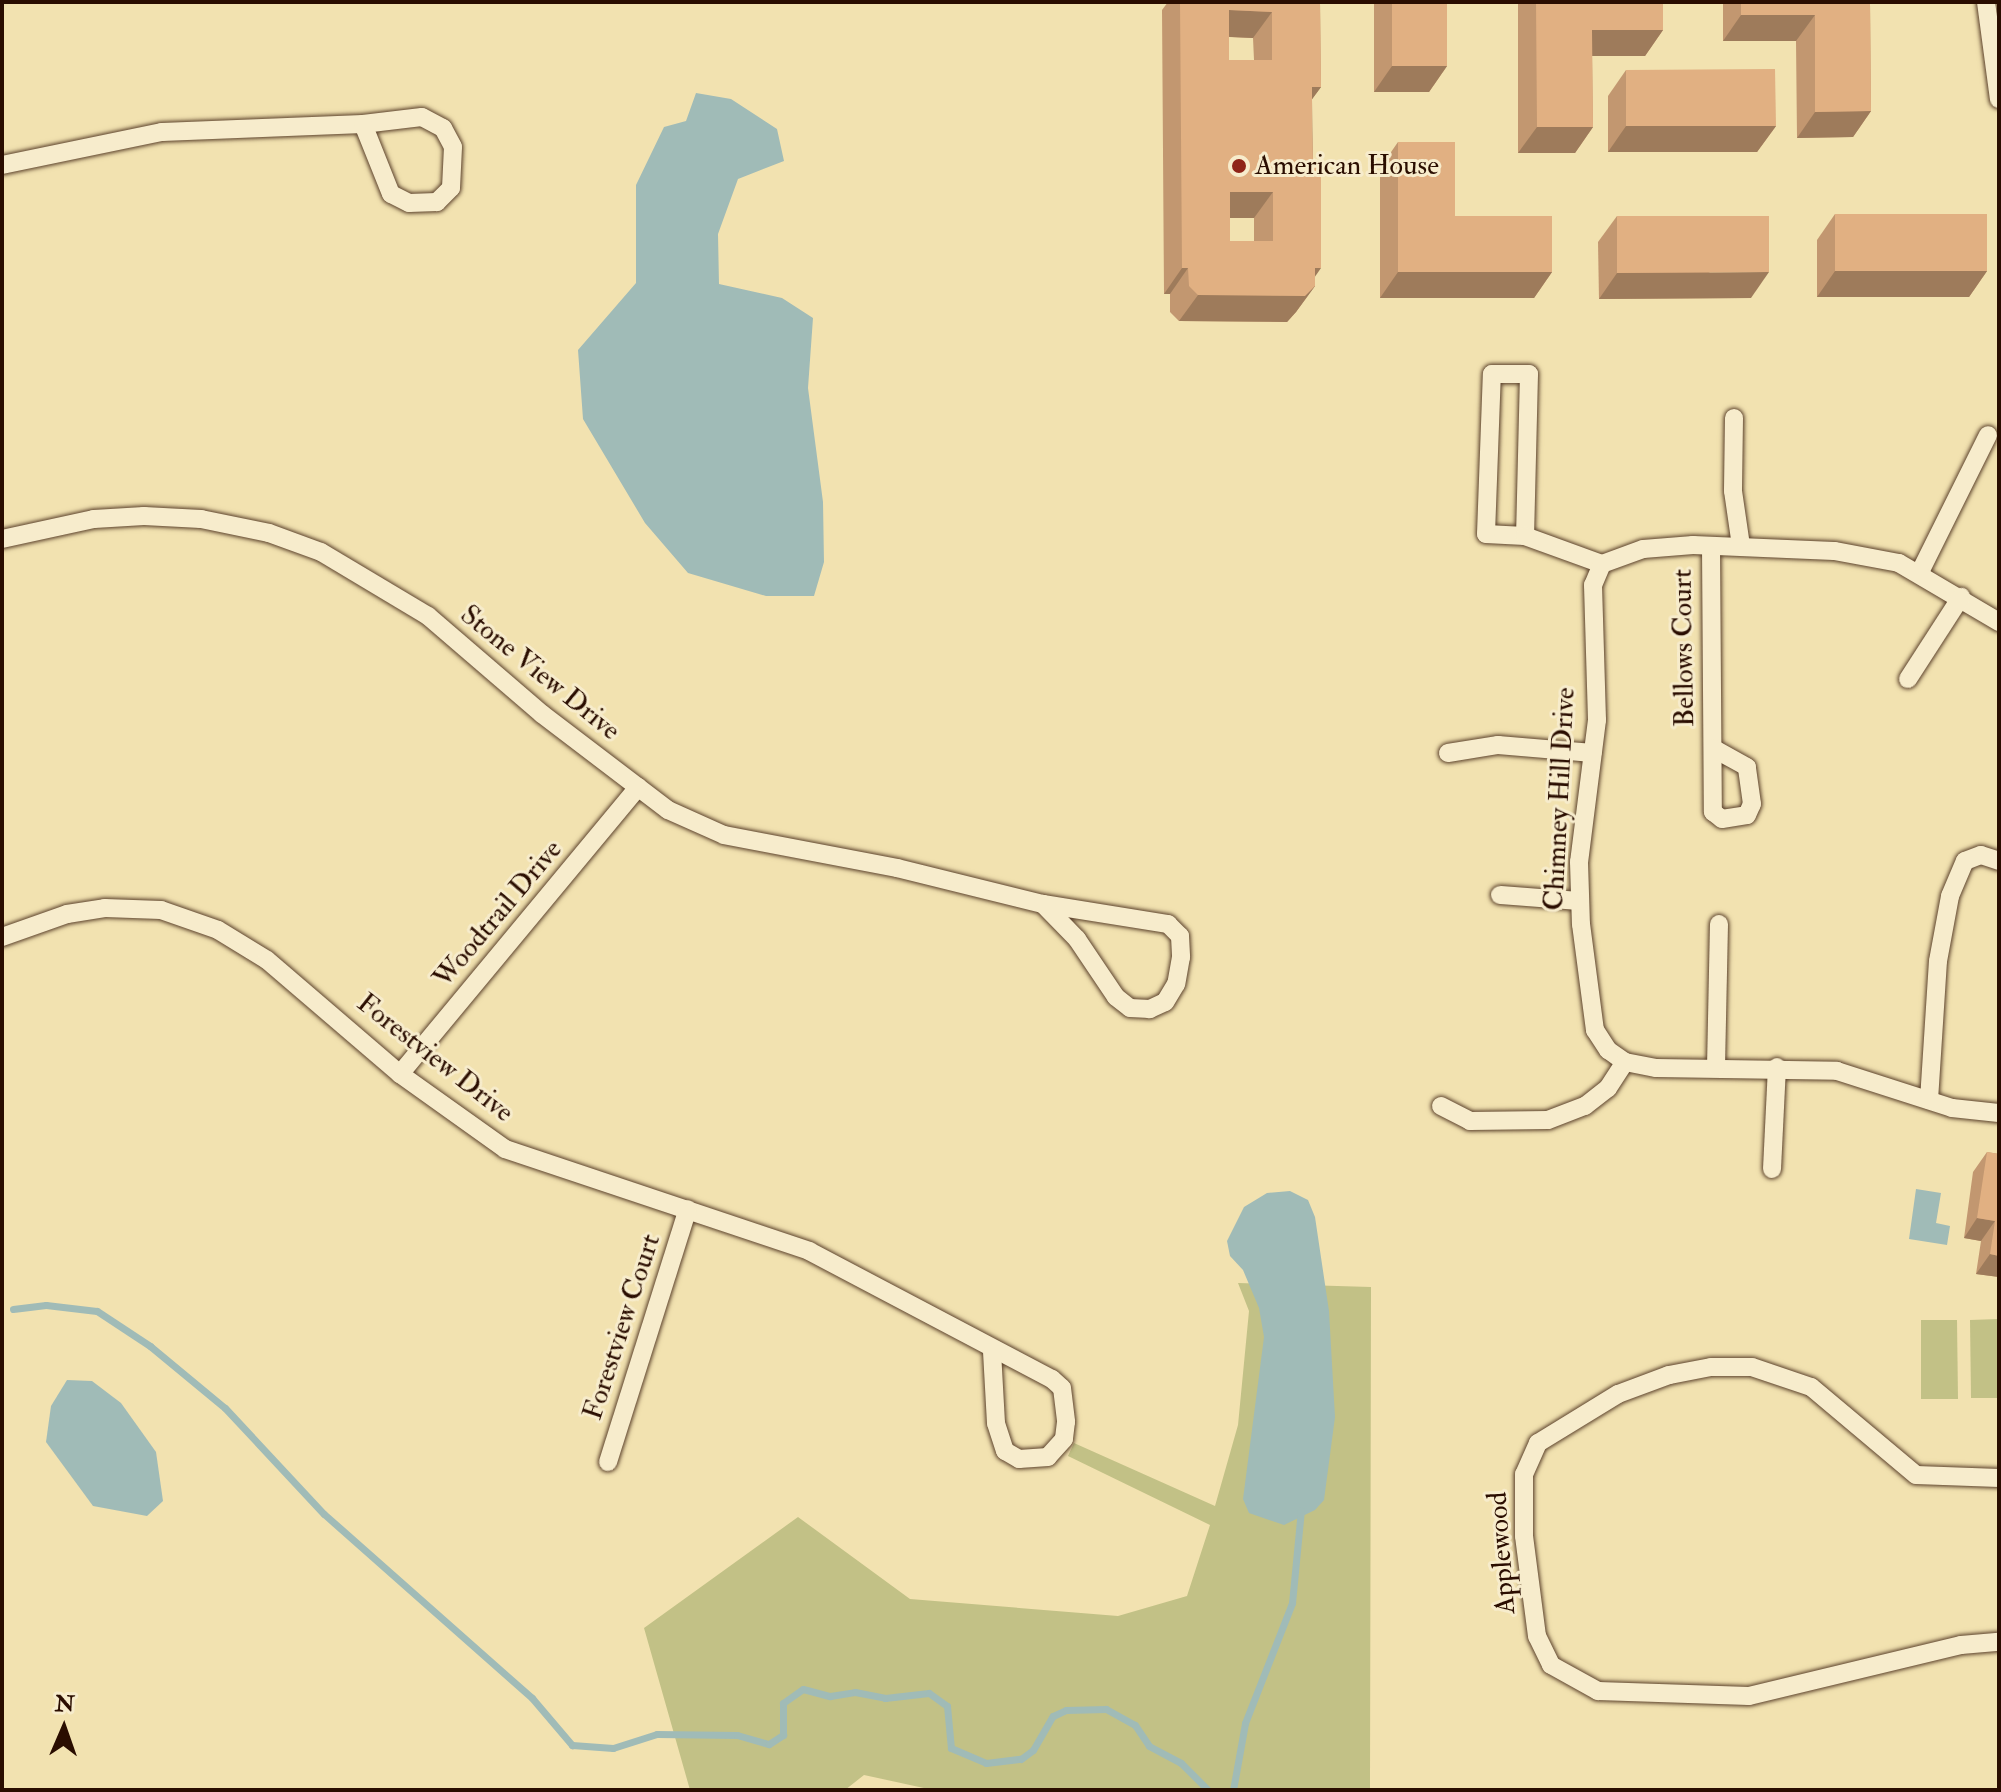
<!DOCTYPE html>
<style>
body{margin:0}
#map{position:relative;width:2001px;height:1792px;overflow:hidden;background:#f2e2b0;font-family:"IM FELL Double Pica",serif}
div>[style]{position:absolute}
[style*='--x']{left:calc(var(--x)*1px);top:calc(var(--y)*1px);width:calc(var(--w)*1px);rotate:calc(var(--a)*1deg)}
.green>*{inset:0;background:#c2c186}
.water>*{inset:0;background:#a0bbb7}
.stream>*{height:7px;margin:-3.5px;padding:0 3.5px;transform-origin:3.5px;border-radius:3.5px;background:#a0bbb7}
.roads{filter:drop-shadow(0 0 2px #5c422c) drop-shadow(0 0 2px #5c422c)}
.street>*{height:18px;margin:-9px;padding:0 9px;transform-origin:9px;border-radius:9px;background:#f7eccc}
.wall>*{inset:0;background:#c29770}
.shaded-wall>*{inset:0;background:#9e7b5b}
.building>*{inset:0;background:#e1b082}
.dots>*{width:22px;height:22px;translate:-50% -50%;box-sizing:border-box;border:4px solid #f7eccc;border-radius:50%}
span{translate:-50% -50%;white-space:nowrap;text-align:center;line-height:1.15;-webkit-text-stroke:6px #f7eccc;paint-order:stroke}
.poi-label{font-size:28px;color:#2a0d00}
.left{translate:0 -50%;text-align:left}
.street-label{font-size:28px;color:#2a0d00}
.frame{position:absolute;inset:0;border:4px solid #2a0d00;pointer-events:none}
.north{position:absolute;left:24px;top:1688px;width:80px;height:80px;-webkit-text-stroke:6px #f7eccc;paint-order:stroke;rotate:2deg;font-size:22px;font-weight:700;line-height:32px;text-align:center;color:#2a0d00}
.north::after{content:'';display:block;margin:auto;width:28px;height:36px;background:#2a0d00;clip-path:polygon(50% 0,100% 100%,50% 72%,0 100%)}
</style>
<div id="map">
<div class="green">
<div style="clip-path:polygon(1238px 1283px,1371px 1287px,1370px 1790px,933px 1790px,864px 1775px,845px 1790px,690px 1790px,644px 1628px,798px 1517px,910px 1599px,1118px 1616px,1187px 1596px,1210px 1525px,1068px 1456px,1074px 1443px,1215px 1506px,1238px 1425px,1249px 1311px)"></div>
<div style="clip-path:polygon(1999px 1319px,1999px 1398px,1971px 1398px,1970px 1320px)"></div>
<div style="clip-path:polygon(1921px 1320px,1957px 1320px,1958px 1399px,1921px 1399px)"></div>
</div>
<div class="water">
<div style="clip-path:polygon(696px 93px,731px 99px,777px 129px,784px 161px,738px 179px,718px 234px,719px 284px,782px 298px,813px 318px,808px 388px,823px 502px,824px 562px,814px 596px,766px 596px,688px 573px,645px 523px,583px 419px,578px 350px,636px 283px,636px 185px,664px 127px,686px 121px)"></div>
<div style="clip-path:polygon(1916px 1189px,1941px 1193px,1936px 1223px,1950px 1226px,1947px 1245px,1909px 1239px)"></div>
<div style="clip-path:polygon(1290px 1191px,1308px 1200px,1315px 1217px,1329px 1311px,1335px 1417px,1324px 1500px,1315px 1510px,1284px 1525px,1249px 1513px,1243px 1499px,1264px 1337px,1259px 1308px,1243px 1270px,1230px 1256px,1227px 1241px,1244px 1207px,1267px 1193px)"></div>
<div style="clip-path:polygon(67px 1380px,92px 1381px,121px 1403px,156px 1452px,163px 1501px,147px 1516px,93px 1506px,46px 1442px,51px 1406px)"></div>
</div>
<div class="stream">
<div style="--x:13;--y:1309;--w:33;--a:-7"></div>
<div style="--x:46;--y:1305;--w:51;--a:6.7"></div>
<div style="--x:97;--y:1311;--w:64;--a:33.4"></div>
<div style="--x:150;--y:1346;--w:97;--a:39.6"></div>
<div style="--x:225;--y:1408;--w:145;--a:47"></div>
<div style="--x:324;--y:1514;--w:278;--a:41.5"></div>
<div style="--x:532;--y:1698;--w:62;--a:49.6"></div>
<div style="--x:572;--y:1745;--w:41;--a:4.2"></div>
<div style="--x:613;--y:1748;--w:46;--a:-17.7"></div>
<div style="--x:657;--y:1734;--w:80;--a:0.7"></div>
<div style="--x:737;--y:1735;--w:33;--a:16"></div>
<div style="--x:769;--y:1744;--w:17;--a:-33"></div>
<div style="--x:783;--y:1735;--w:32;--a:-90"></div>
<div style="--x:783;--y:1703;--w:24;--a:-35"></div>
<div style="--x:803;--y:1689;--w:28;--a:15"></div>
<div style="--x:830;--y:1696;--w:25;--a:-9"></div>
<div style="--x:855;--y:1692;--w:31;--a:11"></div>
<div style="--x:885;--y:1698;--w:44;--a:-6.5"></div>
<div style="--x:929;--y:1693;--w:22;--a:36"></div>
<div style="--x:947;--y:1706;--w:42;--a:84.6"></div>
<div style="--x:951;--y:1748;--w:38;--a:23"></div>
<div style="--x:986;--y:1763;--w:35;--a:-7"></div>
<div style="--x:1021;--y:1759;--w:15;--a:-37"></div>
<div style="--x:1033;--y:1750;--w:39;--a:-60"></div>
<div style="--x:1053;--y:1716;--w:14;--a:-25"></div>
<div style="--x:1066;--y:1710;--w:40;--a:-1.4"></div>
<div style="--x:1106;--y:1709;--w:33;--a:29"></div>
<div style="--x:1135;--y:1725;--w:25;--a:56"></div>
<div style="--x:1149;--y:1746;--w:36;--a:28"></div>
<div style="--x:1181;--y:1763;--w:38;--a:45"></div>
<div style="--x:1233;--y:1790;--w:68;--a:-79.8"></div>
<div style="--x:1245;--y:1723;--w:129;--a:-68.6"></div>
<div style="--x:1292;--y:1603;--w:93;--a:-84.5"></div>
</div>
<div class="roads">
<div class="street">
<div style="--x:1986;--y:2;--w:98;--a:82.4"></div>
<div style="--x:2;--y:165;--w:163;--a:-11.7"></div>
<div style="--x:162;--y:132;--w:201;--a:-2.3"></div>
<div style="--x:363;--y:124;--w:59;--a:-6.8"></div>
<div style="--x:422;--y:117;--w:24;--a:28"></div>
<div style="--x:443;--y:128;--w:21;--a:62"></div>
<div style="--x:453;--y:147;--w:41;--a:92.8"></div>
<div style="--x:451;--y:188;--w:20;--a:135"></div>
<div style="--x:437;--y:202;--w:28;--a:178"></div>
<div style="--x:409;--y:203;--w:20;--a:-153"></div>
<div style="--x:391;--y:194;--w:75;--a:-111.8"></div>
<div style="--x:1734;--y:418;--w:73;--a:90.8"></div>
<div style="--x:1733;--y:491;--w:56;--a:81.7"></div>
<div style="--x:1525;--y:536;--w:39;--a:-177"></div>
<div style="--x:1486;--y:534;--w:160;--a:-87.9"></div>
<div style="--x:1492;--y:374;--w:37;--a:0"></div>
<div style="--x:1529;--y:374;--w:162;--a:91.4"></div>
<div style="--x:1525;--y:536;--w:82;--a:20"></div>
<div style="--x:2;--y:539;--w:94;--a:-12.3"></div>
<div style="--x:94;--y:519;--w:50;--a:-3.4"></div>
<div style="--x:144;--y:516;--w:57;--a:3"></div>
<div style="--x:201;--y:519;--w:69;--a:11.6"></div>
<div style="--x:269;--y:533;--w:55;--a:20.1"></div>
<div style="--x:321;--y:552;--w:125;--a:30.9"></div>
<div style="--x:428;--y:616;--w:150;--a:40.7"></div>
<div style="--x:542;--y:714;--w:158;--a:37.3"></div>
<div style="--x:668;--y:810;--w:61;--a:24.1"></div>
<div style="--x:724;--y:835;--w:176;--a:10.8"></div>
<div style="--x:897;--y:868;--w:150;--a:13.9"></div>
<div style="--x:1043;--y:904;--w:127;--a:9.1"></div>
<div style="--x:1168;--y:924;--w:17;--a:45"></div>
<div style="--x:1180;--y:936;--w:21;--a:87"></div>
<div style="--x:1181;--y:957;--w:27;--a:100"></div>
<div style="--x:1176;--y:984;--w:21;--a:121"></div>
<div style="--x:1165;--y:1002;--w:17;--a:155"></div>
<div style="--x:1150;--y:1009;--w:20;--a:-177"></div>
<div style="--x:1130;--y:1008;--w:18;--a:-142"></div>
<div style="--x:1116;--y:997;--w:70;--a:-123.9"></div>
<div style="--x:1077;--y:939;--w:49;--a:-134.2"></div>
<div style="--x:1711;--y:546;--w:266;--a:89.6"></div>
<div style="--x:1713;--y:812;--w:11;--a:38"></div>
<div style="--x:1722;--y:819;--w:25;--a:-9"></div>
<div style="--x:1747;--y:815;--w:12;--a:-66"></div>
<div style="--x:1752;--y:804;--w:37;--a:-98"></div>
<div style="--x:1747;--y:767;--w:38;--a:-151"></div>
<div style="--x:1919;--y:574;--w:155;--a:-63.6"></div>
<div style="--x:1999;--y:622;--w:116;--a:-149.5"></div>
<div style="--x:1899;--y:563;--w:66;--a:-169.5"></div>
<div style="--x:1834;--y:551;--w:141;--a:-177.6"></div>
<div style="--x:1693;--y:545;--w:50;--a:175.4"></div>
<div style="--x:1643;--y:549;--w:44;--a:159.9"></div>
<div style="--x:1602;--y:564;--w:23;--a:113"></div>
<div style="--x:1593;--y:585;--w:135;--a:88.3"></div>
<div style="--x:1597;--y:720;--w:143;--a:97.2"></div>
<div style="--x:1579;--y:862;--w:62;--a:88.2"></div>
<div style="--x:1581;--y:924;--w:107;--a:82.5"></div>
<div style="--x:1595;--y:1030;--w:24;--a:57"></div>
<div style="--x:1608;--y:1050;--w:21;--a:35"></div>
<div style="--x:1625;--y:1062;--w:32;--a:11"></div>
<div style="--x:1656;--y:1068;--w:181;--a:0.9"></div>
<div style="--x:1837;--y:1071;--w:121;--a:17.8"></div>
<div style="--x:1952;--y:1108;--w:47;--a:6.1"></div>
<div style="--x:1908;--y:679;--w:98;--a:-57.1"></div>
<div style="--x:1448;--y:753;--w:51;--a:-9.1"></div>
<div style="--x:1498;--y:745;--w:95;--a:4.8"></div>
<div style="--x:1500;--y:895;--w:80;--a:4.3"></div>
<div style="--x:2;--y:937;--w:69;--a:-19.5"></div>
<div style="--x:67;--y:914;--w:38;--a:-9"></div>
<div style="--x:105;--y:908;--w:56;--a:2"></div>
<div style="--x:161;--y:910;--w:60;--a:19.3"></div>
<div style="--x:218;--y:930;--w:57;--a:31.5"></div>
<div style="--x:267;--y:960;--w:175;--a:40.6"></div>
<div style="--x:400;--y:1074;--w:129;--a:35.5"></div>
<div style="--x:505;--y:1149;--w:321;--a:18.5"></div>
<div style="--x:809;--y:1251;--w:275;--a:27.8"></div>
<div style="--x:1052;--y:1379;--w:13;--a:42"></div>
<div style="--x:1062;--y:1388;--w:34;--a:83"></div>
<div style="--x:1066;--y:1422;--w:17;--a:97"></div>
<div style="--x:1064;--y:1439;--w:24;--a:132"></div>
<div style="--x:1048;--y:1457;--w:29;--a:176"></div>
<div style="--x:1019;--y:1459;--w:16;--a:-150"></div>
<div style="--x:1005;--y:1451;--w:29;--a:-108"></div>
<div style="--x:996;--y:1423;--w:71;--a:-93.2"></div>
<div style="--x:1716;--y:1067;--w:143;--a:-88.8"></div>
<div style="--x:400;--y:1074;--w:373;--a:-50.3"></div>
<div style="--x:1929;--y:1100;--w:139;--a:-86.3"></div>
<div style="--x:1938;--y:961;--w:66;--a:-79.5"></div>
<div style="--x:1950;--y:896;--w:38;--a:-67"></div>
<div style="--x:1965;--y:861;--w:17;--a:-21"></div>
<div style="--x:1981;--y:855;--w:19;--a:18"></div>
<div style="--x:1441;--y:1106;--w:33;--a:27"></div>
<div style="--x:1470;--y:1121;--w:78;--a:-0.7"></div>
<div style="--x:1548;--y:1120;--w:40;--a:-21"></div>
<div style="--x:1585;--y:1106;--w:29;--a:-38"></div>
<div style="--x:1608;--y:1088;--w:31;--a:-57"></div>
<div style="--x:1772;--y:1169;--w:102;--a:-87.2"></div>
<div style="--x:608;--y:1462;--w:265;--a:-72.5"></div>
<div style="--x:1999;--y:1478;--w:83;--a:-177.9"></div>
<div style="--x:1916;--y:1475;--w:137;--a:-140"></div>
<div style="--x:1811;--y:1387;--w:62;--a:-161.3"></div>
<div style="--x:1752;--y:1367;--w:41;--a:180"></div>
<div style="--x:1711;--y:1367;--w:43;--a:169.2"></div>
<div style="--x:1669;--y:1375;--w:54;--a:159.6"></div>
<div style="--x:1618;--y:1394;--w:94;--a:148.5"></div>
<div style="--x:1538;--y:1443;--w:34;--a:114"></div>
<div style="--x:1524;--y:1474;--w:62;--a:90"></div>
<div style="--x:1524;--y:1536;--w:101;--a:82.6"></div>
<div style="--x:1537;--y:1636;--w:32;--a:64"></div>
<div style="--x:1551;--y:1665;--w:54;--a:29"></div>
<div style="--x:1598;--y:1691;--w:151;--a:1.9"></div>
<div style="--x:1749;--y:1696;--w:218;--a:-13.5"></div>
<div style="--x:1961;--y:1645;--w:38;--a:-5"></div>
</div>
</div>
<div class="wall">
<div style="clip-path:polygon(evenodd,1168px 2px,1320px 2px,1321px 87px,1312px 99px,1315px 286px,1296px 312px,1287px 322px,1179px 321px,1170px 312px,1170px 294px,1164px 294px,1162px 10px,1168px 2px,1229px 37px,1253px 38px,1254px 60px,1229px 60px,1229px 37px,1168px 2px,1230px 218px,1254px 218px,1254px 241px,1230px 241px,1230px 218px)"></div>
<div style="clip-path:polygon(1374px 2px,1447px 2px,1447px 66px,1429px 92px,1374px 92px)"></div>
<div style="clip-path:polygon(1518px 2px,1663px 2px,1663px 30px,1645px 56px,1592px 56px,1593px 127px,1575px 153px,1518px 153px)"></div>
<div style="clip-path:polygon(1723px 2px,1870px 2px,1871px 111px,1853px 137px,1797px 138px,1796px 41px,1723px 41px)"></div>
<div style="clip-path:polygon(1626px 70px,1776px 126px,1757px 152px,1608px 152px,1608px 96px)"></div>
<div style="clip-path:polygon(1398px 142px,1455px 216px,1552px 272px,1534px 298px,1380px 298px,1380px 168px)"></div>
<div style="clip-path:polygon(1835px 214px,1987px 271px,1969px 297px,1817px 297px,1817px 240px)"></div>
<div style="clip-path:polygon(1617px 216px,1751px 298px,1599px 299px,1598px 242px)"></div>
<div style="clip-path:polygon(1987px 1152px,1999px 1154px,1999px 1277px,1976px 1274px,1981px 1241px,1964px 1238px,1973px 1172px)"></div>
</div>
<div class="shaded-wall">
<div style="clip-path:polygon(1229px 10px,1272px 12px,1253px 38px,1211px 36px)"></div>
<div style="clip-path:polygon(1741px 15px,1815px 15px,1796px 41px,1723px 41px)"></div>
<div style="clip-path:polygon(1592px 30px,1663px 30px,1645px 56px,1574px 56px)"></div>
<div style="clip-path:polygon(1392px 66px,1447px 66px,1429px 92px,1374px 92px)"></div>
<div style="clip-path:polygon(1312px 87px,1321px 87px,1302px 113px)"></div>
<div style="clip-path:polygon(1871px 111px,1853px 137px,1797px 138px,1815px 112px)"></div>
<div style="clip-path:polygon(1626px 126px,1776px 126px,1757px 152px,1608px 152px)"></div>
<div style="clip-path:polygon(1537px 127px,1593px 127px,1575px 153px,1518px 153px)"></div>
<div style="clip-path:polygon(1230px 192px,1273px 192px,1254px 218px,1212px 218px)"></div>
<div style="clip-path:polygon(1182px 268px,1188px 268px,1170px 294px,1164px 294px)"></div>
<div style="clip-path:polygon(1315px 268px,1321px 268px,1303px 294px)"></div>
<div style="clip-path:polygon(1835px 271px,1987px 271px,1969px 297px,1817px 297px)"></div>
<div style="clip-path:polygon(1398px 272px,1552px 272px,1534px 298px,1380px 298px)"></div>
<div style="clip-path:polygon(1769px 272px,1751px 298px,1599px 299px,1617px 273px)"></div>
<div style="clip-path:polygon(1315px 286px,1296px 312px,1287px 322px,1179px 321px,1198px 295px)"></div>
<div style="clip-path:polygon(1977px 1218px,1995px 1221px,1981px 1241px,1964px 1238px)"></div>
<div style="clip-path:polygon(1990px 1254px,1999px 1256px,1999px 1277px,1976px 1274px)"></div>
</div>
<div class="building">
<div style="clip-path:polygon(evenodd,1180px 2px,1320px 2px,1321px 87px,1312px 87px,1312px 132px,1313px 165px,1321px 165px,1321px 268px,1315px 268px,1315px 286px,1305px 296px,1198px 295px,1189px 286px,1188px 268px,1182px 268px,1180px 2px,1229px 10px,1272px 12px,1272px 60px,1229px 60px,1229px 10px,1180px 2px,1230px 192px,1273px 192px,1273px 241px,1230px 241px,1230px 192px)"></div>
<div style="clip-path:polygon(1392px 2px,1447px 2px,1447px 66px,1392px 66px)"></div>
<div style="clip-path:polygon(1536px 2px,1663px 2px,1663px 30px,1592px 30px,1593px 127px,1537px 127px)"></div>
<div style="clip-path:polygon(1741px 2px,1870px 2px,1871px 111px,1815px 112px,1815px 15px,1741px 15px)"></div>
<div style="clip-path:polygon(1775px 69px,1776px 126px,1626px 126px,1626px 70px)"></div>
<div style="clip-path:polygon(1398px 142px,1455px 142px,1455px 216px,1552px 216px,1552px 272px,1398px 272px)"></div>
<div style="clip-path:polygon(1835px 214px,1987px 214px,1987px 271px,1835px 271px)"></div>
<div style="clip-path:polygon(1617px 216px,1769px 216px,1769px 272px,1617px 273px)"></div>
<div style="clip-path:polygon(1987px 1152px,1999px 1154px,1999px 1256px,1990px 1254px,1995px 1221px,1977px 1218px)"></div>
</div>
<div class="dots">
<div style="left:1239px;top:166px;background:#8f2418"></div>
</div>
<div class="poi-label">
<span class="left" style="left:1255px;top:166px">American House</span>
</div>
<div class="street-label">
<span style="left:1684px;top:648px;rotate:-91deg">Bellows Court</span>
<span style="left:540px;top:673px;rotate:39deg">Stone View Drive</span>
<span style="left:1560px;top:799px;rotate:-87deg">Chimney Hill Drive</span>
<span style="left:498px;top:914px;rotate:-50deg">Woodtrail Drive</span>
<span style="left:435px;top:1058px;rotate:38deg">Forestview Drive</span>
<span style="left:622px;top:1327px;rotate:-72deg">Forestview Court</span>
<span style="left:1502px;top:1553px;rotate:-94deg">Applewood</span>
</div>
<div class="frame"></div>
<div class="north">N</div>
</div>
